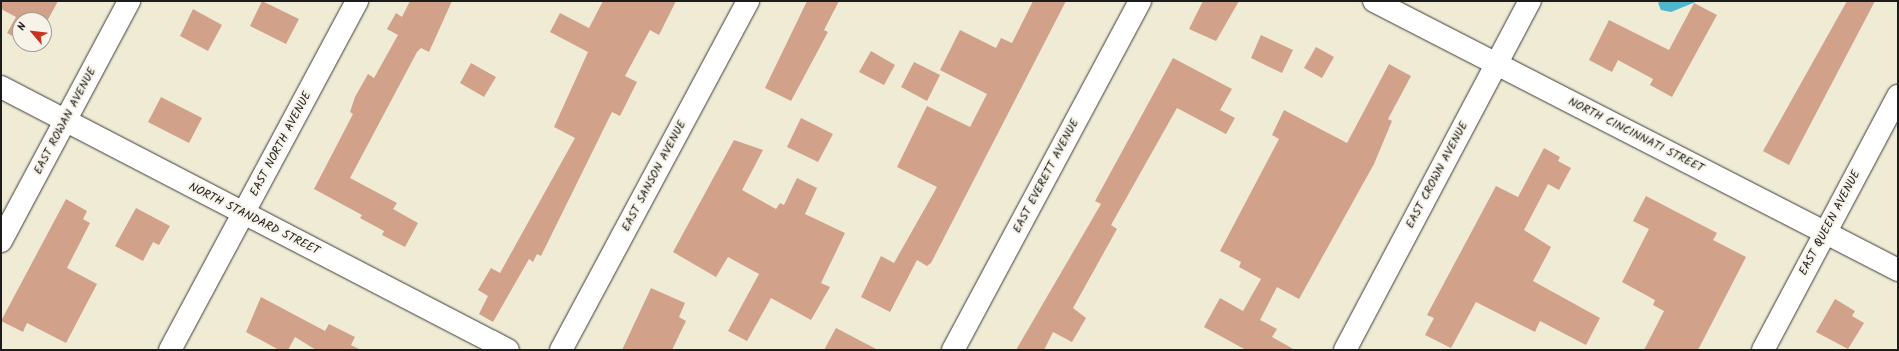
<!DOCTYPE html>
<style>
body{margin:0}
#map{position:relative;width:1899px;height:351px;overflow:hidden;background:#f0ebd5;font-family:Kalam,sans-serif}
div>[style]{position:absolute}
[style*='--x']{left:calc(var(--x)*1px);top:calc(var(--y)*1px);width:calc(var(--w)*1px);rotate:calc(var(--a)*1deg)}
.water>*{inset:0;background:#4fb6ce}
.building>*{inset:0;background:#d1a289}
.roads{filter:drop-shadow(0 0 1px #3c3b38) drop-shadow(0 0 1px #3c3b38)}
.minor>*{height:22px;margin:-11px;padding:0 11px;transform-origin:11px;border-radius:11px;background:#fff}
span{translate:-50% -50%;white-space:nowrap;text-align:center;line-height:1.15;-webkit-text-stroke:4px #f7f3e8;paint-order:stroke}
.street-label{font-size:12px;color:#1c1c1c}
.frame{position:absolute;inset:0;border:2px solid #1c1c1c;pointer-events:none}
.north{position:absolute;left:12px;top:12px;width:40px;height:40px;box-sizing:border-box;background:#f7f3e8;border:1px solid #9f9d96;border-radius:50%;rotate:298deg;font-size:11px;font-weight:700;line-height:16px;text-align:center;color:#1c1c1c}
.north::after{content:'';display:block;margin:auto;width:14px;height:18px;background:#c8321e;clip-path:polygon(50% 0,100% 100%,50% 72%,0 100%)}
</style>
<div id="map">
<div class="water">
<div style="clip-path:polygon(1661px 1px,1698px 1px,1671px 12px,1661px 10px,1658px 3px)"></div>
</div>
<div class="building">
<div style="clip-path:polygon(1px 1px,58px 1px,44px 27px,44px 20px,20px 20px,20px 40px,7px 33px,16px 17px,1px 9px)"></div>
<div style="clip-path:polygon(262px 1px,299px 19px,286px 44px,250px 26px)"></div>
<div style="clip-path:polygon(410px 1px,452px 1px,429px 52px,421px 48px,417px 52px,350px 178px,397px 203px,393px 209px,418px 223px,405px 247px,382px 235px,384px 231px,360px 218px,362px 215px,314px 189px,353px 114px,350px 112px,355px 97px,368px 74px,374px 78px,398px 35px,387px 29px,396px 13px,402px 17px)"></div>
<div style="clip-path:polygon(603px 1px,676px 1px,659px 35px,650px 30px,625px 76px,637px 82px,620px 116px,612px 112px,541px 256px,537px 254px,533px 262px,529px 259px,493px 322px,479px 314px,488px 296px,478px 290px,491px 268px,500px 273px,575px 138px,554px 127px,588px 52px,550px 32px,560px 13px,589px 28px)"></div>
<div style="clip-path:polygon(807px 1px,839px 1px,824px 30px,828px 32px,791px 101px,765px 88px)"></div>
<div style="clip-path:polygon(1033px 1px,1066px 1px,931px 263px,927px 266px,917px 260px,890px 312px,861px 297px,881px 256px,894px 263px,937px 187px,897px 167px,927px 106px,970px 127px,987px 94px,940px 70px,960px 30px,996px 48px,1001px 38px,1012px 43px)"></div>
<div style="clip-path:polygon(1203px 1px,1239px 1px,1216px 41px,1189px 29px)"></div>
<div style="clip-path:polygon(1847px 1px,1875px 1px,1789px 165px,1763px 151px)"></div>
<div style="clip-path:polygon(1694px 3px,1717px 15px,1672px 97px,1650px 85px,1653px 79px,1618px 60px,1612px 72px,1589px 60px,1609px 20px,1669px 50px)"></div>
<div style="clip-path:polygon(193px 9px,222px 25px,208px 51px,180px 36px)"></div>
<div style="clip-path:polygon(1261px 35px,1293px 50px,1282px 73px,1251px 58px)"></div>
<div style="clip-path:polygon(1316px 47px,1334px 57px,1322px 78px,1304px 68px)"></div>
<div style="clip-path:polygon(871px 51px,895px 65px,884px 85px,859px 72px)"></div>
<div style="clip-path:polygon(1173px 58px,1232px 89px,1220px 110px,1235px 118px,1226px 134px,1177px 108px,1111px 225px,1117px 229px,1073px 308px,1086px 318px,1072px 342px,1053px 332px,1044px 350px,1016px 350px,1101px 204px,1095px 201px)"></div>
<div style="clip-path:polygon(914px 62px,940px 75px,927px 101px,901px 87px)"></div>
<div style="clip-path:polygon(471px 63px,496px 77px,484px 97px,460px 83px)"></div>
<div style="clip-path:polygon(1389px 64px,1411px 76px,1388px 119px,1392px 121px,1374px 164px,1299px 299px,1277px 287px,1260px 320px,1277px 329px,1272px 337px,1295px 350px,1246px 350px,1204px 327px,1220px 298px,1243px 311px,1261px 279px,1239px 267px,1241px 262px,1220px 251px,1279px 139px,1272px 135px,1284px 110px,1347px 143px)"></div>
<div style="clip-path:polygon(161px 97px,202px 118px,189px 143px,148px 122px)"></div>
<div style="clip-path:polygon(801px 118px,833px 134px,818px 162px,787px 147px)"></div>
<div style="clip-path:polygon(734px 140px,763px 150px,742px 190px,776px 209px,780px 203px,784px 205px,797px 178px,817px 188px,805px 214px,845px 233px,821px 283px,830px 287px,811px 320px,771px 298px,747px 341px,728px 331px,759px 274px,728px 257px,716px 277px,673px 252px)"></div>
<div style="clip-path:polygon(1544px 148px,1560px 157px,1558px 161px,1571px 168px,1559px 190px,1548px 184px,1524px 230px,1551px 247px,1533px 281px,1600px 318px,1586px 345px,1540px 321px,1535px 332px,1476px 302px,1451px 348px,1425px 335px,1434px 318px,1427px 315px,1496px 186px,1518px 197px)"></div>
<div style="clip-path:polygon(1646px 196px,1717px 233px,1713px 240px,1746px 257px,1698px 350px,1644px 350px,1664px 311px,1653px 305px,1655px 300px,1622px 282px,1649px 229px,1633px 221px)"></div>
<div style="clip-path:polygon(66px 199px,87px 211px,83px 219px,90px 223px,67px 268px,97px 284px,66px 343px,27px 323px,23px 332px,1px 321px)"></div>
<div style="clip-path:polygon(136px 208px,170px 226px,159px 245px,153px 242px,143px 261px,115px 246px)"></div>
<div style="clip-path:polygon(651px 288px,685px 303px,679px 317px,686px 321px,672px 350px,622px 350px)"></div>
<div style="clip-path:polygon(261px 297px,325px 331px,329px 324px,355px 337px,351px 345px,361px 350px,316px 350px,295px 337px,288px 350px,279px 350px,246px 332px)"></div>
<div style="clip-path:polygon(1835px 299px,1855px 311px,1852px 316px,1864px 323px,1848px 349px,1816px 332px)"></div>
<div style="clip-path:polygon(836px 328px,878px 350px,824px 350px)"></div>
</div>
<div class="roads">
<div class="minor">
<div style="--x:1374;--y:1;--w:589;--a:27.17"></div>
<div style="--x:1;--y:87;--w:571;--a:27.42"></div>
<div style="--x:1;--y:241;--w:272;--a:-61.9"></div>
<div style="--x:170;--y:350;--w:396;--a:-61.8"></div>
<div style="--x:561;--y:350;--w:396;--a:-61.8"></div>
<div style="--x:953;--y:350;--w:396;--a:-61.8"></div>
<div style="--x:1345;--y:350;--w:395;--a:-62.1"></div>
<div style="--x:1763;--y:350;--w:288;--a:-62"></div>
</div>
</div>
<div class="street-label">
<span style="left:65px;top:121px;rotate:-62deg">EAST ROWAN AVENUE</span>
<span style="left:1636px;top:135px;rotate:27deg">NORTH CINCINNATI STREET</span>
<span style="left:281px;top:144px;rotate:-62deg">EAST NORTH AVENUE</span>
<span style="left:1437px;top:175px;rotate:-62deg">EAST CROWN AVENUE</span>
<span style="left:654px;top:176px;rotate:-62deg">EAST SANSON AVENUE</span>
<span style="left:1046px;top:176px;rotate:-62deg">EAST EVERETT AVENUE</span>
<span style="left:254px;top:219px;rotate:27deg">NORTH STANDARD STREET</span>
<span style="left:1830px;top:223px;rotate:-62deg">EAST QUEEN AVENUE</span>
</div>
<div class="frame"></div>
<div class="north">N</div>
</div>
